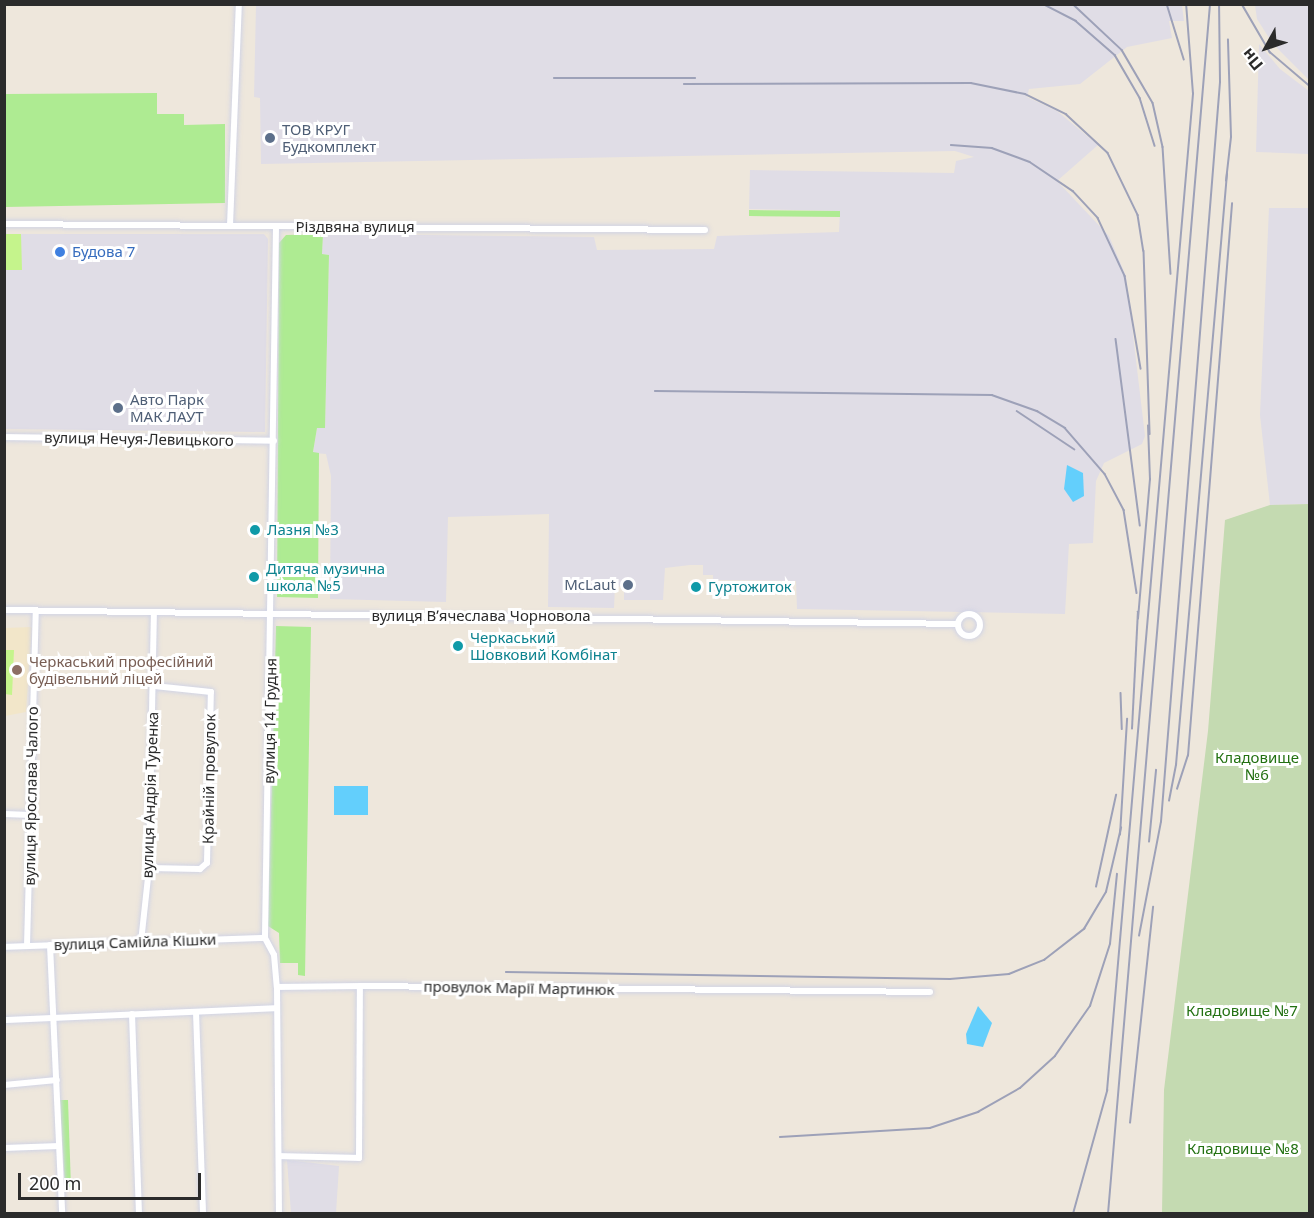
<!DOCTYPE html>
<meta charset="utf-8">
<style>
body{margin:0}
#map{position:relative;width:1314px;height:1218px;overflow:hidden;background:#eee7dc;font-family:"Noto Sans",sans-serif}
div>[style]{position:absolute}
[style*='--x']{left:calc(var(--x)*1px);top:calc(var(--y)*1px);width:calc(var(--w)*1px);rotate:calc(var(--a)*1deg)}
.industrial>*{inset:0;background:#e0dde6}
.education>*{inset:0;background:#f2e6c9}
.green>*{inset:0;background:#aeeb92}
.cemetery>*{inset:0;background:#c4dab1}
.pitch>*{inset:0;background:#c5f48c}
.water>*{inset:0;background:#63cffc}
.roads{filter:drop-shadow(0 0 2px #d1d4e5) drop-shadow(0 0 2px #d1d4e5)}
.street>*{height:6px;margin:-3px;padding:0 3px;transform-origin:3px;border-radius:3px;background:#fff}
.street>.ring{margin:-3px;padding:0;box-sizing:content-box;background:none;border:6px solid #fff;border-radius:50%}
.rail>*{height:1.5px;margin:-0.75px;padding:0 0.75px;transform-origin:0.75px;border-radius:0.75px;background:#9da1b8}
.dots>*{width:16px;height:16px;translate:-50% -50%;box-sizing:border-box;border:3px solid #fff;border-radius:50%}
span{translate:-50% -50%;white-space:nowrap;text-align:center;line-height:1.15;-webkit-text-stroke:6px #fff;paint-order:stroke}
.service-label{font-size:15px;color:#4e5e75}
.left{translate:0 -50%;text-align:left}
.right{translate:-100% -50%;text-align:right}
.street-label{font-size:15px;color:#2b2b2b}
.shop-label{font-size:15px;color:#366cbe}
.culture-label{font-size:15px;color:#0d838f}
.education-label{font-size:15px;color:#785e54}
.park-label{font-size:15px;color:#237112}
.frame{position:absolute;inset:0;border:6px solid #2b2b2b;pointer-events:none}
.north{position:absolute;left:1236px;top:18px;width:60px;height:60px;-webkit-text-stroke:4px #fff;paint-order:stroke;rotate:230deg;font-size:16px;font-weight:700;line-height:24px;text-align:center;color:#2b2b2b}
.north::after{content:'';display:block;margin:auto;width:21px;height:27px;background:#2b2b2b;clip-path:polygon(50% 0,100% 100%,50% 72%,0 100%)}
.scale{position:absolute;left:18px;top:1173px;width:183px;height:27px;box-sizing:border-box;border:3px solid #2b2b2b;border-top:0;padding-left:8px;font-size:18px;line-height:21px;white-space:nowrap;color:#2b2b2b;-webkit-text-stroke:4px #fff;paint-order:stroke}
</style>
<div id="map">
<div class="industrial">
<div style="clip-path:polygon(256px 5px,1182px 5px,1184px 21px,1169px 21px,1172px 38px,1127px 47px,1080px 84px,1029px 89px,1027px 97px,1057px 111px,1098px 145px,1057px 181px,1109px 236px,1126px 276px,1145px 436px,1142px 444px,1104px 463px,1096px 481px,1093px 543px,1069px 544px,1065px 614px,797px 609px,796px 581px,713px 580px,713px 575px,703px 575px,703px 565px,690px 565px,665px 568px,663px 600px,624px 600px,624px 587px,615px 586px,614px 608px,548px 607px,549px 514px,448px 517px,446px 602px,330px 599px,331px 476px,326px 454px,313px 453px,317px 428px,325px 428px,329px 255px,322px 254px,323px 234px,594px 237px,597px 250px,714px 249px,717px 236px,839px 232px,840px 211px,749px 209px,750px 170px,954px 173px,956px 161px,974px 157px,955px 151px,261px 164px,260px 98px,254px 97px)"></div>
<div style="clip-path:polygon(1255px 5px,1309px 5px,1309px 80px,1273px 44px,1257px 19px)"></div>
<div style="clip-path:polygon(1259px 44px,1280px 69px,1309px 91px,1309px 154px,1256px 152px)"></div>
<div style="clip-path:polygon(1269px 208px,1309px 208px,1309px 504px,1270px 505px,1260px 415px)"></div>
<div style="clip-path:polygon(5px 229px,7px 234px,264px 234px,268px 239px,265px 432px,5px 429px)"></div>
<div style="clip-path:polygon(287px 1160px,339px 1166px,336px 1213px,291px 1213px)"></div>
</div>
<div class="education">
<div style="clip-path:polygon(32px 627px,26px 712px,5px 716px,5px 628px)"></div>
</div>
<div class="green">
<div style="clip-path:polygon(157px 93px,157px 114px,184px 114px,184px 125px,225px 124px,225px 203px,5px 207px,5px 94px)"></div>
<div style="clip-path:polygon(749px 210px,840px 211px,840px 217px,749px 216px)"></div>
<div style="clip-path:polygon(323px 234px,322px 254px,329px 255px,325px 428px,317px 428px,313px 452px,319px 453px,318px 598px,277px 597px,279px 243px,286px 235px)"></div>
<div style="clip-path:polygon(276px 626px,311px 627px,305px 976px,298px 975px,298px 963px,280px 963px,279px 933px,268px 926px)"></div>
<div style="clip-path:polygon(60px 1100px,68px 1100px,71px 1187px,65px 1187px)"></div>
</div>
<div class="cemetery">
<div style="clip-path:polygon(1309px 504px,1309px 1213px,1162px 1213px,1164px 1090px,1208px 731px,1225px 520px,1270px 505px)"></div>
</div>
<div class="pitch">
<div style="clip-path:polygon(6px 234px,21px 234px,22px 270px,6px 270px)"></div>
<div style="clip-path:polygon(4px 650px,14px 650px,12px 695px,5px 694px)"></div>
</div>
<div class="water">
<div style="clip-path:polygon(1067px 465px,1083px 473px,1084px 496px,1073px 502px,1064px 489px)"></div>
<div style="clip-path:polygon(334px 786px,368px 786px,368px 815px,334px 815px)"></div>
<div style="clip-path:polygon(978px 1006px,992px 1023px,983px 1047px,967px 1044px,966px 1034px)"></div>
</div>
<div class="roads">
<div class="street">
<div style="--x:4;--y:224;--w:701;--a:0.49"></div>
<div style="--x:230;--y:225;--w:221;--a:-87.7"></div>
<div style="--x:276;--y:227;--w:711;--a:90.89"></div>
<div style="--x:265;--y:938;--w:19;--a:62"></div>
<div style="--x:274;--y:955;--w:32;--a:85"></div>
<div style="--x:277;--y:987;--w:227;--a:89.5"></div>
<div style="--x:4;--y:437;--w:270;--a:0.8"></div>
<div style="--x:4;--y:610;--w:953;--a:0.84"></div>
<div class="ring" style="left:958px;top:614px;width:16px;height:16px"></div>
<div style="--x:4;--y:814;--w:27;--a:2"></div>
<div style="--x:149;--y:868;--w:51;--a:1.1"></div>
<div style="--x:200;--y:869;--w:9;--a:-41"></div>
<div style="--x:207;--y:863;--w:171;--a:-88.7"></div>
<div style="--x:211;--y:692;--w:57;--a:-174"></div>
<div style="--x:141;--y:942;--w:74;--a:-83.8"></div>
<div style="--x:149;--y:868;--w:256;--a:-88.9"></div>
<div style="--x:50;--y:945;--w:269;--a:87.4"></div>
<div style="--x:27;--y:946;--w:336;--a:-88.5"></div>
<div style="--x:4;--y:947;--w:261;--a:-2"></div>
<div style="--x:277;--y:987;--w:83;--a:-0.7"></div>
<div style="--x:196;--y:1012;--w:202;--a:88"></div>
<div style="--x:132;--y:1014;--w:200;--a:88"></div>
<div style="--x:4;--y:1020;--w:273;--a:-2.5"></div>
<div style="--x:4;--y:1085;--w:53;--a:-5.4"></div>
<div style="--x:4;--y:1148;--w:55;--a:-2.1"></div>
<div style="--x:279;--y:1156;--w:80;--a:1.4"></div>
<div style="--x:359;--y:1158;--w:172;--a:-89.7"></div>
<div style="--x:360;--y:986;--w:570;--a:0.6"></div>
</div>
</div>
<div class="rail">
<div style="--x:1043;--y:4;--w:37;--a:27"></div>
<div style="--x:1076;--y:21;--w:52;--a:41.1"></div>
<div style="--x:1115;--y:55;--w:50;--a:59.8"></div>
<div style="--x:1140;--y:98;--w:50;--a:72.6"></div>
<div style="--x:1073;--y:4;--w:67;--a:43.2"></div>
<div style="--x:1122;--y:50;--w:61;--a:59.7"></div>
<div style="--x:1153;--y:103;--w:45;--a:77.2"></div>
<div style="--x:1163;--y:147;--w:127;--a:86.4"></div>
<div style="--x:1167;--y:4;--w:58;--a:72.8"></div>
<div style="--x:1242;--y:4;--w:56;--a:59.7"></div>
<div style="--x:1270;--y:52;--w:52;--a:40.4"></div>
<div style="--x:554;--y:78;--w:141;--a:0"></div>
<div style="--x:684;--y:84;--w:287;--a:-0.2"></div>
<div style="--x:971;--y:83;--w:55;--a:11.5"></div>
<div style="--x:1025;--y:94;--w:46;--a:26"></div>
<div style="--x:1066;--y:114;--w:57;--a:42.9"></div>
<div style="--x:1108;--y:153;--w:69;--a:64.2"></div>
<div style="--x:1138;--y:215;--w:36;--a:81"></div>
<div style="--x:1144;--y:251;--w:183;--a:88.1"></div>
<div style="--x:951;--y:145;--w:41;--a:4.2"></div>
<div style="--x:992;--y:148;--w:40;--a:20.2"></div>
<div style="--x:1030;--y:162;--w:52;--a:34"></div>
<div style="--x:1073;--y:191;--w:37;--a:47"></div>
<div style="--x:1098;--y:218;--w:64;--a:65"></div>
<div style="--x:1125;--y:276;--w:94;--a:80.2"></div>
<div style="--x:1226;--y:181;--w:44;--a:-83.5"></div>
<div style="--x:1231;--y:137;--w:97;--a:-91.8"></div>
<div style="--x:1116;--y:339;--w:188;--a:82.6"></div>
<div style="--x:655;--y:391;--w:337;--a:0.7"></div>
<div style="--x:992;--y:395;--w:48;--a:19.6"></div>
<div style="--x:1037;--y:411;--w:33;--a:31"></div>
<div style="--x:1065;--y:428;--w:61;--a:49"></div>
<div style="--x:1105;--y:474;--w:41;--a:62.2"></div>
<div style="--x:1124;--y:510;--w:84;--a:81.1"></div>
<div style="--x:1017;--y:411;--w:69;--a:33.7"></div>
<div style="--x:1138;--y:619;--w:140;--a:-85.1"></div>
<div style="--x:1150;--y:480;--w:54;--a:-92.1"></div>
<div style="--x:1121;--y:693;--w:36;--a:88"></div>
<div style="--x:1132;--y:729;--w:117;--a:-87.1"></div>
<div style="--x:1177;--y:789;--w:35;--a:-72"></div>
<div style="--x:1188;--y:756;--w:554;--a:-85.44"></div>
<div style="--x:1169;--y:801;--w:37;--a:-79"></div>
<div style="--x:1176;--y:765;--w:593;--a:-85.07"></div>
<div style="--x:1120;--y:835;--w:116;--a:-86.5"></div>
<div style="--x:1149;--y:842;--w:72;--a:-84.4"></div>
<div style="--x:1096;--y:887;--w:94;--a:-77.7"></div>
<div style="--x:1139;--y:936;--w:116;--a:-79.1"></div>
<div style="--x:1161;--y:822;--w:742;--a:-85.44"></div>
<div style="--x:1220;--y:82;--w:78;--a:-90.7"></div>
<div style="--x:506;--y:972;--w:444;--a:0.9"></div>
<div style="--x:950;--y:979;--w:59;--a:-4.8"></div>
<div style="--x:1009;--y:974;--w:38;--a:-22"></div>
<div style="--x:1044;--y:960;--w:51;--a:-37.8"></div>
<div style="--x:1084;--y:929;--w:43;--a:-59.3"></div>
<div style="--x:1106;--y:892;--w:66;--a:-76.8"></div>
<div style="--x:1130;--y:1123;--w:217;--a:-83.9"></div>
<div style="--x:780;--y:1137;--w:150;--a:-3.4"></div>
<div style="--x:930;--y:1128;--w:51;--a:-18.4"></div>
<div style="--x:978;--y:1112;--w:48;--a:-29.7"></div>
<div style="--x:1020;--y:1088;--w:47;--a:-42.4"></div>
<div style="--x:1055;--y:1056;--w:61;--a:-55"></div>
<div style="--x:1090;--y:1006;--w:65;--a:-72.1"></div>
<div style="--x:1110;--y:944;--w:70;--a:-84.3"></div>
<div style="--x:1073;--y:1214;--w:128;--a:-74.5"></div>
<div style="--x:1107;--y:1091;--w:1001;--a:-85.07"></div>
<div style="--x:1193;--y:94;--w:90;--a:-94.4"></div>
<div style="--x:1108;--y:1214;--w:1214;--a:-85.18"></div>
</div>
<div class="dots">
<div style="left:270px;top:138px;background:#5c6f8a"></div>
<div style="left:60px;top:252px;background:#3f7fe0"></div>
<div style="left:118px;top:408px;background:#5c6f8a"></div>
<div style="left:255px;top:530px;background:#0f9aa8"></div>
<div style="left:254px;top:577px;background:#0f9aa8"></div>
<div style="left:628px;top:585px;background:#5c6f8a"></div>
<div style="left:696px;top:587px;background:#0f9aa8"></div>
<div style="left:458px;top:646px;background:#0f9aa8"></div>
<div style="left:17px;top:670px;background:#8d6e63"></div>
</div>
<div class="service-label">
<span class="left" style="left:282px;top:138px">ТОВ КРУГ<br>Будкомплект</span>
<span class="left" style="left:130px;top:408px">Авто Парк<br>МАК ЛАУТ</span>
<span class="right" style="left:616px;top:585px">McLaut</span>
</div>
<div class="street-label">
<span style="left:355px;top:227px">Різдвяна вулиця</span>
<span style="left:139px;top:439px;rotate:1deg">вулиця Нечуя-Левицького</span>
<span style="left:481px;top:616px">вулиця Вʼячеслава Чорновола</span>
<span style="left:270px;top:721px;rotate:-89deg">вулиця 14 Грудня</span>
<span style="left:209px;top:779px;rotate:-89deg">Крайній провулок</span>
<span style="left:150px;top:795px;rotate:-88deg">вулиця Андрія Туренка</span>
<span style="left:31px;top:796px;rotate:-89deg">вулиця Ярослава Чалого</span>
<span style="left:135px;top:942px;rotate:-2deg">вулиця Самійла Кішки</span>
<span style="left:519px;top:988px;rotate:1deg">провулок Марії Мартинюк</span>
</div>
<div class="shop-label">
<span class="left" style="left:72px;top:252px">Будова 7</span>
</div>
<div class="culture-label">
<span class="left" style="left:267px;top:530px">Лазня №3</span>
<span class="left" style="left:266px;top:577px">Дитяча музична<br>школа №5</span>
<span class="left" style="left:708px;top:587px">Гуртожиток</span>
<span class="left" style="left:470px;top:646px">Черкаський<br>Шовковий Комбінат</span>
</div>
<div class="education-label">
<span class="left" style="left:29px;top:670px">Черкаський професійний<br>будівельний ліцей</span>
</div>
<div class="park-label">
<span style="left:1257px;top:766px">Кладовище<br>№6</span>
<span style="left:1242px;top:1011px">Кладовище №7</span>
<span style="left:1243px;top:1149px">Кладовище №8</span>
</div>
<div class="frame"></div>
<div class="north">Пн</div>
<div class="scale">200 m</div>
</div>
